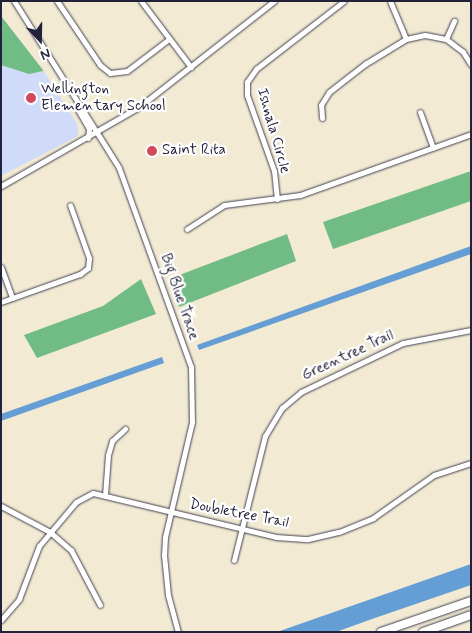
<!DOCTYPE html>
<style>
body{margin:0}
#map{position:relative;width:472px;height:633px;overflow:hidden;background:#f2ead3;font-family:Mynerve,sans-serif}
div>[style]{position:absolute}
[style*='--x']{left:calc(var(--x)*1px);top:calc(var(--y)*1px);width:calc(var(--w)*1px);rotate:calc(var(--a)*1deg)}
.built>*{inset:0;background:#d0daf9}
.forest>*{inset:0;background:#71bc84}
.water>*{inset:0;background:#659ed4}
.roads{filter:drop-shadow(0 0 1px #414052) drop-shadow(0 0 1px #414052)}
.minor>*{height:5px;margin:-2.5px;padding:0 2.5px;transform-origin:2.5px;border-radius:2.5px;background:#fff}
.highway>*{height:8px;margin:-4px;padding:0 4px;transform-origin:4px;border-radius:4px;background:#fff}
.dots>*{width:14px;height:14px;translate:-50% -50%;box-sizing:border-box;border:2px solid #fff;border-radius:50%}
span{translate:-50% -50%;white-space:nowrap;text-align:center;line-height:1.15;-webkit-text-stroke:4.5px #fff;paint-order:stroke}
.poi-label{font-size:15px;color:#22223b}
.left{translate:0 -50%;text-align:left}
.street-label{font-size:15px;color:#22223b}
.frame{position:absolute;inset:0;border:2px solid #22223b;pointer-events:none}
.north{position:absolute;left:15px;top:15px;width:50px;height:50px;-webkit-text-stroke:4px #fff;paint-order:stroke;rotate:159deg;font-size:14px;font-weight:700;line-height:20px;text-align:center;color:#22223b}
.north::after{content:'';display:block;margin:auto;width:18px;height:22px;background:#22223b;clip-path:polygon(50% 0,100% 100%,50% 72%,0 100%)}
</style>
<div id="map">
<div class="built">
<div style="clip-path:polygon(1px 16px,43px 70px,78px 125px,78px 136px,1px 176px)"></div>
</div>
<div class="forest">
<div style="clip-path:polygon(1px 16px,43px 70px,43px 71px,29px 74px,1px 65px)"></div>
<div style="clip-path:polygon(471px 171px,471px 201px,333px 249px,323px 222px)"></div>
<div style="clip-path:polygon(287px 234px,296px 261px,179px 307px,169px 279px)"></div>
<div style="clip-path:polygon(141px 279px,156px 314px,37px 358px,24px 335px,103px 306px)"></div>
</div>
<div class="water">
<div style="clip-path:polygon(471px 246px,471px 254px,199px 350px,197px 345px)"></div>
<div style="clip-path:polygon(162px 357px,164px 363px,1px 421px,1px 414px)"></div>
<div style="clip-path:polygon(471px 564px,471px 585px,372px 619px,336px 632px,277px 632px)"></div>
</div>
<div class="roads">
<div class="minor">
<div style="--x:14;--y:1;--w:197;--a:57.8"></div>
<div style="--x:119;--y:168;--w:212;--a:70.1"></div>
<div style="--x:191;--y:367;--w:55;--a:89"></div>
<div style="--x:192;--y:422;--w:118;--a:103.2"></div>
<div style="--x:165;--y:537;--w:18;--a:93"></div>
<div style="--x:164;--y:555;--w:40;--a:84.3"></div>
<div style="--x:168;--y:595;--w:38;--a:75"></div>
<div style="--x:57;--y:1;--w:77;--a:56.1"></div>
<div style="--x:100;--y:65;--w:13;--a:39"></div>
<div style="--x:110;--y:73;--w:17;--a:-7"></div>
<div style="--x:127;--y:71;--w:53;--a:-37.3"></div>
<div style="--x:141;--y:1;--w:83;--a:52.9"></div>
<div style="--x:390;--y:1;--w:41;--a:67.2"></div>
<div style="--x:446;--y:39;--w:20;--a:-66"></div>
<div style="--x:77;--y:108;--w:24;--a:60"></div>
<div style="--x:89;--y:129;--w:9;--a:96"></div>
<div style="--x:420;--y:112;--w:38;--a:70"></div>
<div style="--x:322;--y:118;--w:13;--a:-94"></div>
<div style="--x:321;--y:105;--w:15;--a:-58"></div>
<div style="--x:329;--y:92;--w:46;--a:-37.9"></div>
<div style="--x:365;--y:64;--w:48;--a:-31.4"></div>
<div style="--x:406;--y:39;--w:19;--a:-12"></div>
<div style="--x:425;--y:35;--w:21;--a:11"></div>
<div style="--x:446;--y:39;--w:21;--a:37"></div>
<div style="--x:463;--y:52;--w:15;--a:58"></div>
<div style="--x:1;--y:186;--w:159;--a:-29.8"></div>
<div style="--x:139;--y:107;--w:172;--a:-38.1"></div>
<div style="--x:277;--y:199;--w:28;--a:-96"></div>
<div style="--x:274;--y:171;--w:81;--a:-109.6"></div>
<div style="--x:247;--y:95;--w:13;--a:-90"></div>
<div style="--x:247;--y:82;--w:16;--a:-55"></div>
<div style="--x:256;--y:69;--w:111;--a:-37.7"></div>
<div style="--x:187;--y:229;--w:44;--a:-33"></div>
<div style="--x:224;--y:205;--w:77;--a:-7.5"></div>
<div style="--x:300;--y:195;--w:182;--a:-19.6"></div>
<div style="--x:1;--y:267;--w:33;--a:70"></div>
<div style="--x:1;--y:302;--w:84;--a:-19.5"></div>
<div style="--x:80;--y:274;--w:10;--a:-37"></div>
<div style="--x:88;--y:268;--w:10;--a:-84"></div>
<div style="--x:89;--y:258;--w:56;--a:-109.7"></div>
<div style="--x:105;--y:495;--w:40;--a:-85.7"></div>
<div style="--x:108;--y:455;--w:15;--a:-74"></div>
<div style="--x:112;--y:441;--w:18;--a:-43"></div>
<div style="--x:1;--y:506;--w:55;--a:28"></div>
<div style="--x:50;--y:532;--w:28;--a:41"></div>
<div style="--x:71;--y:550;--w:62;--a:62.2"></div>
<div style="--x:234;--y:560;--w:128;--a:-76"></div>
<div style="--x:265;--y:436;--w:33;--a:-59"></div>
<div style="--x:282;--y:408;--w:25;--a:-40"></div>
<div style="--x:301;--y:392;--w:113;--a:-25.7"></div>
<div style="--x:403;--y:343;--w:69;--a:-10.8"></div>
<div style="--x:1;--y:620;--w:28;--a:-49"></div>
<div style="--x:19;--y:599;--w:57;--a:-69.3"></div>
<div style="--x:39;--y:546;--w:57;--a:-49.9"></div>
<div style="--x:76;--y:502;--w:19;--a:-28"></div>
<div style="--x:93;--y:493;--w:188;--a:13.5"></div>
<div style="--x:276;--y:537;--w:32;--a:4"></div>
<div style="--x:308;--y:539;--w:32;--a:-13"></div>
<div style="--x:339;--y:532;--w:37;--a:-22"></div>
<div style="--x:373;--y:518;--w:75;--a:-35.2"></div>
<div style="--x:434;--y:475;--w:39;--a:-18"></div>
</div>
<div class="highway">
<div style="--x:381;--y:632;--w:95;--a:-19"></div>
<div style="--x:423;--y:632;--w:51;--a:-19.5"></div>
</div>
</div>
<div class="dots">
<div style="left:31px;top:98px;background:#d1495b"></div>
<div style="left:152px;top:151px;background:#d1495b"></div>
</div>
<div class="poi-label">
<span class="left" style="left:41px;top:98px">Wellington<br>Elementary School</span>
<span class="left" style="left:162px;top:151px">Saint Rita</span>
</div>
<div class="street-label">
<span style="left:273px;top:131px;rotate:74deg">Ishnala Circle</span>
<span style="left:179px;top:297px;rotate:71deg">Big Blue Trace</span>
<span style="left:348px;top:356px;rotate:-25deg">Greentree Trail</span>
<span style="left:239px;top:514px;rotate:11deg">Doubletree Trail</span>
</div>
<div class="frame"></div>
<div class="north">N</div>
</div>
